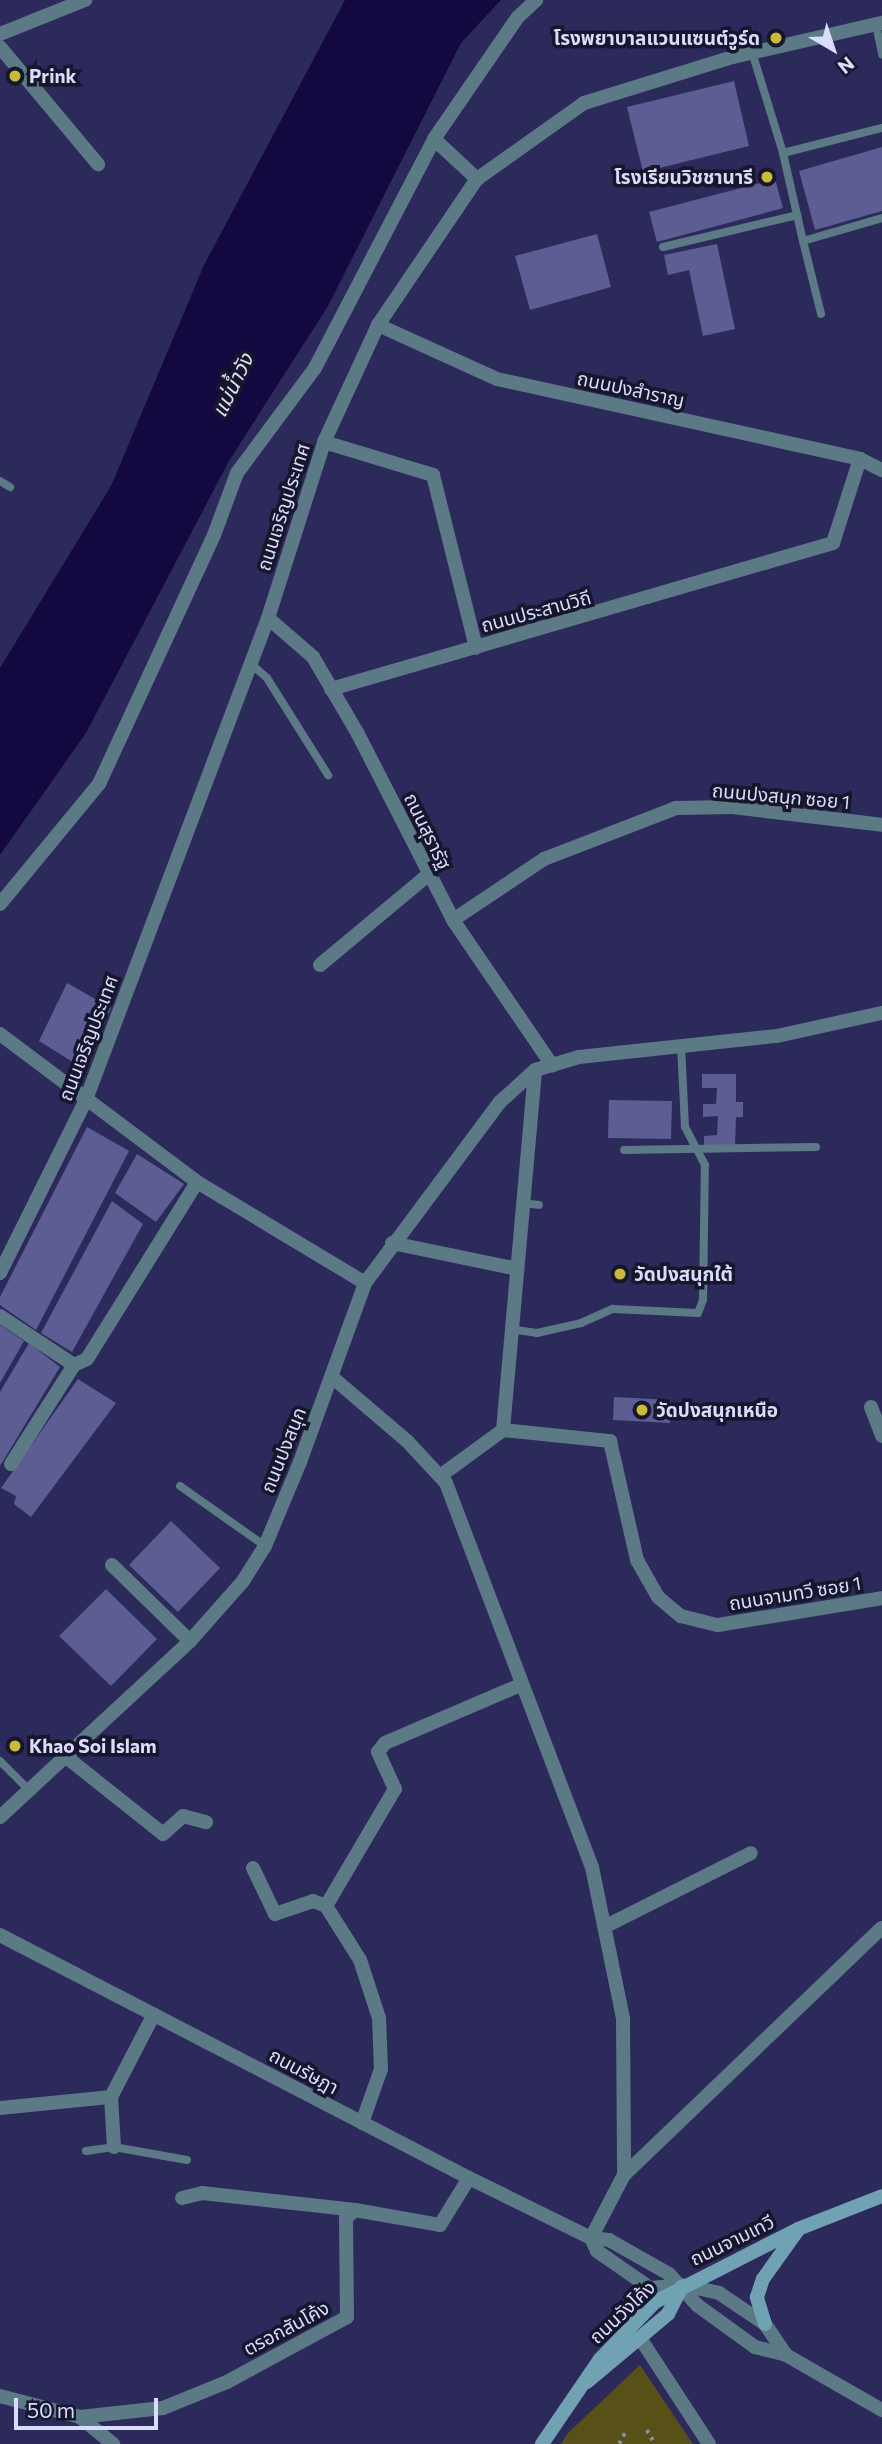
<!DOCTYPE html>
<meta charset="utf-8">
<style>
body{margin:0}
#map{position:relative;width:882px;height:2444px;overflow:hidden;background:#2c2a5b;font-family:Commissioner,"Noto Sans Thai",sans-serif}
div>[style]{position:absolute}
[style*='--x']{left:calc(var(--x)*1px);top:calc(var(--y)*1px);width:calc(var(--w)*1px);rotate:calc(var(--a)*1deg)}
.green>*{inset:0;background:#575017}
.water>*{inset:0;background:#130940}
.building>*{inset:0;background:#5c5d93}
.path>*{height:3.5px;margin-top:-1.75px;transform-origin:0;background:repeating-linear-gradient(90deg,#8989b1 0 3.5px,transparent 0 8.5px)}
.service>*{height:8px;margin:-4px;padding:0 4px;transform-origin:4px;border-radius:4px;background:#5b7a85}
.minor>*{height:14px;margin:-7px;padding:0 7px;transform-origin:7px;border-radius:7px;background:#5b7a85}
.tertiary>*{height:14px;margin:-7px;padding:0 7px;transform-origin:7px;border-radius:7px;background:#5b7a85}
.secondary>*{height:14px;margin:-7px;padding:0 7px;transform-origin:7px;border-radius:7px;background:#71a2b4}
.dots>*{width:19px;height:19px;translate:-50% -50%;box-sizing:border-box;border:4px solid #16162c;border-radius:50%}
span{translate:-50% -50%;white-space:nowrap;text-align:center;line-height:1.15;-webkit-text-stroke:7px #16162c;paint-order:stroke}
.poi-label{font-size:19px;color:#dadcfc;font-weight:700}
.right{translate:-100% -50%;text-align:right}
.left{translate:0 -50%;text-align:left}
.street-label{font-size:19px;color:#dadcfc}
.water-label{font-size:21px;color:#dfe0f3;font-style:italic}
.north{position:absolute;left:798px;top:14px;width:70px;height:70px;-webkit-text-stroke:5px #16162c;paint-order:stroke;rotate:141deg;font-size:19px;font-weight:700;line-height:28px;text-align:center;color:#dadcfc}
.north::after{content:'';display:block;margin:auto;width:24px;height:32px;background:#dadcfc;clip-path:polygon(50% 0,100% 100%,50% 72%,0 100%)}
.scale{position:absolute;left:14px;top:2398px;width:144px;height:32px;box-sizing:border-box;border:4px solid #dadcfc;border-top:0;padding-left:9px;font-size:21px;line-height:24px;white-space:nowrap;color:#dadcfc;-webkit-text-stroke:5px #16162c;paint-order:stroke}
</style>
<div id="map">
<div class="green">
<div style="clip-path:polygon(640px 2365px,693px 2444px,561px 2444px,568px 2433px)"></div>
</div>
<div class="water">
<div style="clip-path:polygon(345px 0,501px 0,461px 43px,328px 306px,229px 461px,86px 733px,0 855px,0 668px,111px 486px,204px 265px)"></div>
</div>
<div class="building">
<div style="clip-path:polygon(734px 81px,749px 146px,643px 172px,627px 107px)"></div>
<div style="clip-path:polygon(882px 147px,882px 211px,815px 230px,799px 171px)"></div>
<div style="clip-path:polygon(775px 179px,783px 208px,657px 242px,649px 212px)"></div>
<div style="clip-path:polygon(597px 234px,611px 287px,530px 310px,515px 256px)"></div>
<div style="clip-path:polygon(717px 244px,735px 329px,703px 336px,689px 270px,668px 275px,664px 255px)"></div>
<div style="clip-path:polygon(67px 983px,111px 1008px,84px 1069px,39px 1041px)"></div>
<div style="clip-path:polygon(702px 1074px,736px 1074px,736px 1102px,743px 1102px,743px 1117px,736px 1117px,735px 1147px,704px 1147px,704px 1136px,717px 1135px,718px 1116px,703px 1117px,703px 1104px,716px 1104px,717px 1088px,702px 1088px)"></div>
<div style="clip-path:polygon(609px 1100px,672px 1101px,671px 1139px,608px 1138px)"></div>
<div style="clip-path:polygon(87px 1127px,129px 1151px,36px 1330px,0 1305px,0 1297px)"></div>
<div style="clip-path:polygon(137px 1154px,184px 1184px,156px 1222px,115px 1193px)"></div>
<div style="clip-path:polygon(112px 1201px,143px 1224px,72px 1352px,41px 1333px)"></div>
<div style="clip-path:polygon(0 1325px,24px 1341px,0 1383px)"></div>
<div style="clip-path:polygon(29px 1343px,60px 1367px,0 1466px,0 1392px)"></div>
<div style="clip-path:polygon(78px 1379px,116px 1403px,31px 1517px,14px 1504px,16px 1496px,1px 1488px)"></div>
<div style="clip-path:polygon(614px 1397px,671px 1400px,670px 1423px,613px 1420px)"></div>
<div style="clip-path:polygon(171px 1521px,220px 1568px,178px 1612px,129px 1565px)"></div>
<div style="clip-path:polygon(106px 1589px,157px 1639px,111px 1686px,59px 1636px)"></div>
</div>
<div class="path">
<div style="--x:647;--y:2430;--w:16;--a:60"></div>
<div style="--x:619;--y:2444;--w:13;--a:-63"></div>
</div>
<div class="service">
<div style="--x:876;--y:25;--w:30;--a:78"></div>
<div style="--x:752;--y:52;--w:106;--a:72.9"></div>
<div style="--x:783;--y:153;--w:90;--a:77.2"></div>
<div style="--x:803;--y:241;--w:82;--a:-16.2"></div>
<div style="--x:783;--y:153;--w:102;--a:-14.2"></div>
<div style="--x:803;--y:241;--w:75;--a:76.1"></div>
<div style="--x:663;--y:247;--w:138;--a:-13.4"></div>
<div style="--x:0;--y:481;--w:12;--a:31"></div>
<div style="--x:251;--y:664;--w:21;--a:41"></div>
<div style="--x:267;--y:678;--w:115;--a:57.8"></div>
<div style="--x:624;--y:1150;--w:192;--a:-0.9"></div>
<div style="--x:521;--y:1203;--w:18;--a:6"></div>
<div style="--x:509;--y:1329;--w:28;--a:8"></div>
<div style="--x:537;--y:1333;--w:45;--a:-12.8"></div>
<div style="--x:581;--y:1323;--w:35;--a:-24"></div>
<div style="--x:613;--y:1309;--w:85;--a:2.7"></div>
<div style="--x:698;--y:1313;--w:14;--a:-69"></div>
<div style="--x:703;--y:1300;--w:135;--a:-89.2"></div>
<div style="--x:705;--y:1165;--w:43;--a:-117.8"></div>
<div style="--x:685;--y:1127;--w:81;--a:-92.8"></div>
<div style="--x:180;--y:1486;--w:104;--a:35.2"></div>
<div style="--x:0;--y:1761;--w:41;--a:45"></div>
<div style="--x:86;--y:2151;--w:28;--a:-8"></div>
<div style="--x:114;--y:2147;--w:74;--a:10.1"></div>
</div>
<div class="minor">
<div style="--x:0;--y:34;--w:92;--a:-21.8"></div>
<div style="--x:0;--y:47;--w:153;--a:50.1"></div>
<div style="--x:434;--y:139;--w:148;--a:-55.5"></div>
<div style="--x:518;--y:17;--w:25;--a:-43"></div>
<div style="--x:378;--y:325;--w:131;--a:24.4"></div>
<div style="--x:497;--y:379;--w:372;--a:12.4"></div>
<div style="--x:860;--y:459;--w:25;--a:27"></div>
<div style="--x:324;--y:442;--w:114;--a:16.8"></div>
<div style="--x:433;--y:475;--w:178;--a:76"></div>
<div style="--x:268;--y:618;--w:60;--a:40.9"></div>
<div style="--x:313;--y:657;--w:89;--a:59.7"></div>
<div style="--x:358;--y:734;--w:209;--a:62.9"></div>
<div style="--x:453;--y:920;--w:176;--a:55.7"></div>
<div style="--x:331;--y:689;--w:523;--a:-16.22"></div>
<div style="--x:833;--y:543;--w:88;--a:-72.2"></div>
<div style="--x:0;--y:904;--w:156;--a:-50.5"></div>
<div style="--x:99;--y:784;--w:274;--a:-65.2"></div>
<div style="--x:214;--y:535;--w:66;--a:-69.6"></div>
<div style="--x:237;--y:473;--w:131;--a:-53.4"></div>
<div style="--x:315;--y:368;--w:258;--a:-62.5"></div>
<div style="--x:434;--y:139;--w:59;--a:42.9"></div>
<div style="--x:453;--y:920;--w:110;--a:-33.8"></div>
<div style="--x:544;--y:859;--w:142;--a:-21.1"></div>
<div style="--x:676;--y:808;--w:56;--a:-1"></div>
<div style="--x:732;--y:807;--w:151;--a:6.8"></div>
<div style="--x:320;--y:965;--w:141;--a:-39.8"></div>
<div style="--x:0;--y:1034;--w:246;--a:36.9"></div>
<div style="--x:197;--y:1182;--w:196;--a:31"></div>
<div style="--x:392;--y:1243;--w:128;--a:11.7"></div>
<div style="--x:0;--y:1273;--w:191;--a:-63.6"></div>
<div style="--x:85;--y:1102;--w:517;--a:-69.29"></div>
<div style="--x:268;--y:618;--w:185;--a:-72.3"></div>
<div style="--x:324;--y:442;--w:129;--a:-65.2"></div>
<div style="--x:378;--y:325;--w:176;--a:-55.9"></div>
<div style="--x:477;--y:179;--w:131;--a:-35.4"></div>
<div style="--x:584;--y:103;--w:156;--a:-17.2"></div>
<div style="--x:733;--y:57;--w:153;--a:-12.9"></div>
<div style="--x:0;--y:1316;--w:89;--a:33.5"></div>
<div style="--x:332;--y:1377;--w:100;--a:40.5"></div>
<div style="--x:408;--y:1442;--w:56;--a:47.2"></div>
<div style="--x:446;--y:1483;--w:411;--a:69.2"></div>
<div style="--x:592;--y:1867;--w:154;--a:78.4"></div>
<div style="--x:623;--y:2018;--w:157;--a:89.6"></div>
<div style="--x:871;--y:1407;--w:31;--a:69"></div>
<div style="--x:503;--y:1430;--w:108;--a:5.9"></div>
<div style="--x:610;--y:1441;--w:122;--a:77.2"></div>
<div style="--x:637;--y:1560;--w:43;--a:60.4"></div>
<div style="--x:658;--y:1597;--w:30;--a:40"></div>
<div style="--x:681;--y:1616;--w:38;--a:14"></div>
<div style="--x:718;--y:1625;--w:166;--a:-9.3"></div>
<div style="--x:503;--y:1430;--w:361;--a:-84.9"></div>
<div style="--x:11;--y:1464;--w:117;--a:-57.5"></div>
<div style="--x:74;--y:1365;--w:14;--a:-25"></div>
<div style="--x:87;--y:1359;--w:208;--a:-58.1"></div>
<div style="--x:440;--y:1476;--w:78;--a:-36.1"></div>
<div style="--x:112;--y:1565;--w:109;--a:44.3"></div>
<div style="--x:65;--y:1756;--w:125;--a:38.5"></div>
<div style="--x:163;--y:1834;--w:27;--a:-42"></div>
<div style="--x:183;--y:1816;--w:24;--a:15"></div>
<div style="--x:0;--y:1817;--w:259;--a:-42.8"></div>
<div style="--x:190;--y:1641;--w:80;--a:-48.5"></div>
<div style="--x:243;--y:1581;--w:41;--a:-57.8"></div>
<div style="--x:265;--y:1546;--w:91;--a:-67.4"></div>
<div style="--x:300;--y:1462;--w:190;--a:-70"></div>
<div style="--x:365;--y:1283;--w:226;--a:-53.3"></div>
<div style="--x:500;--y:1102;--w:47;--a:-42.4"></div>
<div style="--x:535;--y:1070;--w:46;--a:-16.5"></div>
<div style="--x:579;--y:1057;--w:199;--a:-6.1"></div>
<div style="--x:777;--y:1036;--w:107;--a:-12.4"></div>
<div style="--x:253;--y:1868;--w:51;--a:64.4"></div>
<div style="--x:275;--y:1914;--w:40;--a:-18.9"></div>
<div style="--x:313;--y:1901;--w:14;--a:21"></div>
<div style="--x:606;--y:1926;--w:162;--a:-26.7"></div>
<div style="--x:0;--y:2108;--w:112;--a:-5.7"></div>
<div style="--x:362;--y:2123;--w:57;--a:-70.6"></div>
<div style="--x:381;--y:2069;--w:51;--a:-92.2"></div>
<div style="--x:379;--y:2018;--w:61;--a:-108.1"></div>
<div style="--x:360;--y:1960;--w:64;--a:-122.2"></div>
<div style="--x:326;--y:1906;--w:136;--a:-59.5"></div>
<div style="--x:395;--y:1789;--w:41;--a:-114.7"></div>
<div style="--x:378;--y:1752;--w:11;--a:-52"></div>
<div style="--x:385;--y:1743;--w:147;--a:-23.2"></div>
<div style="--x:114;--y:2147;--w:50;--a:-93.4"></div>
<div style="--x:111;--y:2097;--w:93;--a:-62.6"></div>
<div style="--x:182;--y:2198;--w:21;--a:-14"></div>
<div style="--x:202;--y:2193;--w:154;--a:6.3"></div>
<div style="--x:591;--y:2238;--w:71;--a:-62.4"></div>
<div style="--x:624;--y:2175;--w:357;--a:-43.8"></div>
<div style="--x:640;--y:2338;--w:126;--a:56.9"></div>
<div style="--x:0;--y:2396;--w:83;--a:14.7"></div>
<div style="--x:80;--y:2417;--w:83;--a:-6.2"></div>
<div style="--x:163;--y:2408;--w:69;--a:-22.1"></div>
<div style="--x:227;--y:2382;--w:136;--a:-28.4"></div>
<div style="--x:347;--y:2317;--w:99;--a:-90.6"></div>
<div style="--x:346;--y:2218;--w:12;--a:-42"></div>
<div style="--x:355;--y:2210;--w:86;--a:10"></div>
<div style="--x:440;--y:2225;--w:55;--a:-58.3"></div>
<div style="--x:80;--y:2417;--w:43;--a:39.3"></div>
</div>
<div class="tertiary">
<div style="--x:0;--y:1935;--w:528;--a:27.39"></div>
<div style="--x:469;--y:2178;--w:136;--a:26.2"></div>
<div style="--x:591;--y:2238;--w:18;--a:6"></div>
<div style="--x:609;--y:2240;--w:69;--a:29.5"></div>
<div style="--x:669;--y:2274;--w:42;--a:47.9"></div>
<div style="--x:697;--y:2305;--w:72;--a:35.9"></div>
<div style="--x:755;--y:2347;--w:32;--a:14"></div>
<div style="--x:786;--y:2355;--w:111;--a:29.8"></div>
<div style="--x:591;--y:2238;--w:14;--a:65"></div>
<div style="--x:597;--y:2251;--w:65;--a:34.9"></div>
<div style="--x:650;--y:2288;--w:32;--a:-5"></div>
<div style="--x:682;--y:2285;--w:38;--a:12"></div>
<div style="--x:719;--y:2293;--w:55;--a:34"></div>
<div style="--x:765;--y:2324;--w:37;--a:56"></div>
</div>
<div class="secondary">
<div style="--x:765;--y:2324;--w:28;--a:-107"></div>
<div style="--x:757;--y:2297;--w:19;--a:-72"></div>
<div style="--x:763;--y:2279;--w:60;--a:-54.5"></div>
<div style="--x:587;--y:2382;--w:106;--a:-40"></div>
<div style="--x:668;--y:2314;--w:31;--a:-63"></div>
<div style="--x:542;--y:2444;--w:103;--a:-55.7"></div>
<div style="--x:600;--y:2359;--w:79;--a:-46"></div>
<div style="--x:655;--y:2302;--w:161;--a:-27"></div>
<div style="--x:798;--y:2229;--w:90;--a:-21.4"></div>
</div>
<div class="dots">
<div style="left:776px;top:38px;background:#caba3a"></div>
<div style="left:15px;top:76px;background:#caba3a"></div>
<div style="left:767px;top:177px;background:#caba3a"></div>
<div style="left:620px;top:1274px;background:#caba3a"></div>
<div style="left:642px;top:1410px;background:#caba3a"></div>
<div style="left:15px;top:1746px;background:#caba3a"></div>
</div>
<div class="poi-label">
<span class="right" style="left:760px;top:38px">โรงพยาบาลแวนแซนต์วูร์ด</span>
<span class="left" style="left:29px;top:76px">Prink</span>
<span class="right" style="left:753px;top:177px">โรงเรียนวิชชานารี</span>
<span class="left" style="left:634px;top:1274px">วัดปงสนุกใต้</span>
<span class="left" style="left:656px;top:1410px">วัดปงสนุกเหนือ</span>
<span class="left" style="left:29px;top:1746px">Khao Soi Islam</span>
</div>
<div class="street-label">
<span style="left:631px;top:389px;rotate:12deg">ถนนปงสำราญ</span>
<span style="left:283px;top:507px;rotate:-72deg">ถนนเจริญประเทศ</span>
<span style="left:536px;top:611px;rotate:-15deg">ถนนประสานวิถี</span>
<span style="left:781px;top:796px;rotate:5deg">ถนนปงสนุก ซอย 1</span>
<span style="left:428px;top:831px;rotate:64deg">ถนนสุรารัฐ</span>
<span style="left:88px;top:1038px;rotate:-69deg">ถนนเจริญประเทศ</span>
<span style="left:283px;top:1450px;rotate:-68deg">ถนนปงสนุก</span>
<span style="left:795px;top:1593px;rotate:-9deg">ถนนจามทวี ซอย 1</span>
<span style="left:304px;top:2071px;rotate:28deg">ถนนรัษฎา</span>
<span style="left:732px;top:2240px;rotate:-26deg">ถนนจามเทวี</span>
<span style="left:622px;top:2312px;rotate:-43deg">ถนนวังโค้ง</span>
<span style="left:286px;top:2328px;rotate:-28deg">ตรอกสันโค้ง</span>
</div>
<div class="water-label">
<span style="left:232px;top:385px;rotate:-64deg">แม่น้ำวัง</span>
</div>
<div class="north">N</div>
<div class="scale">50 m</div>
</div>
